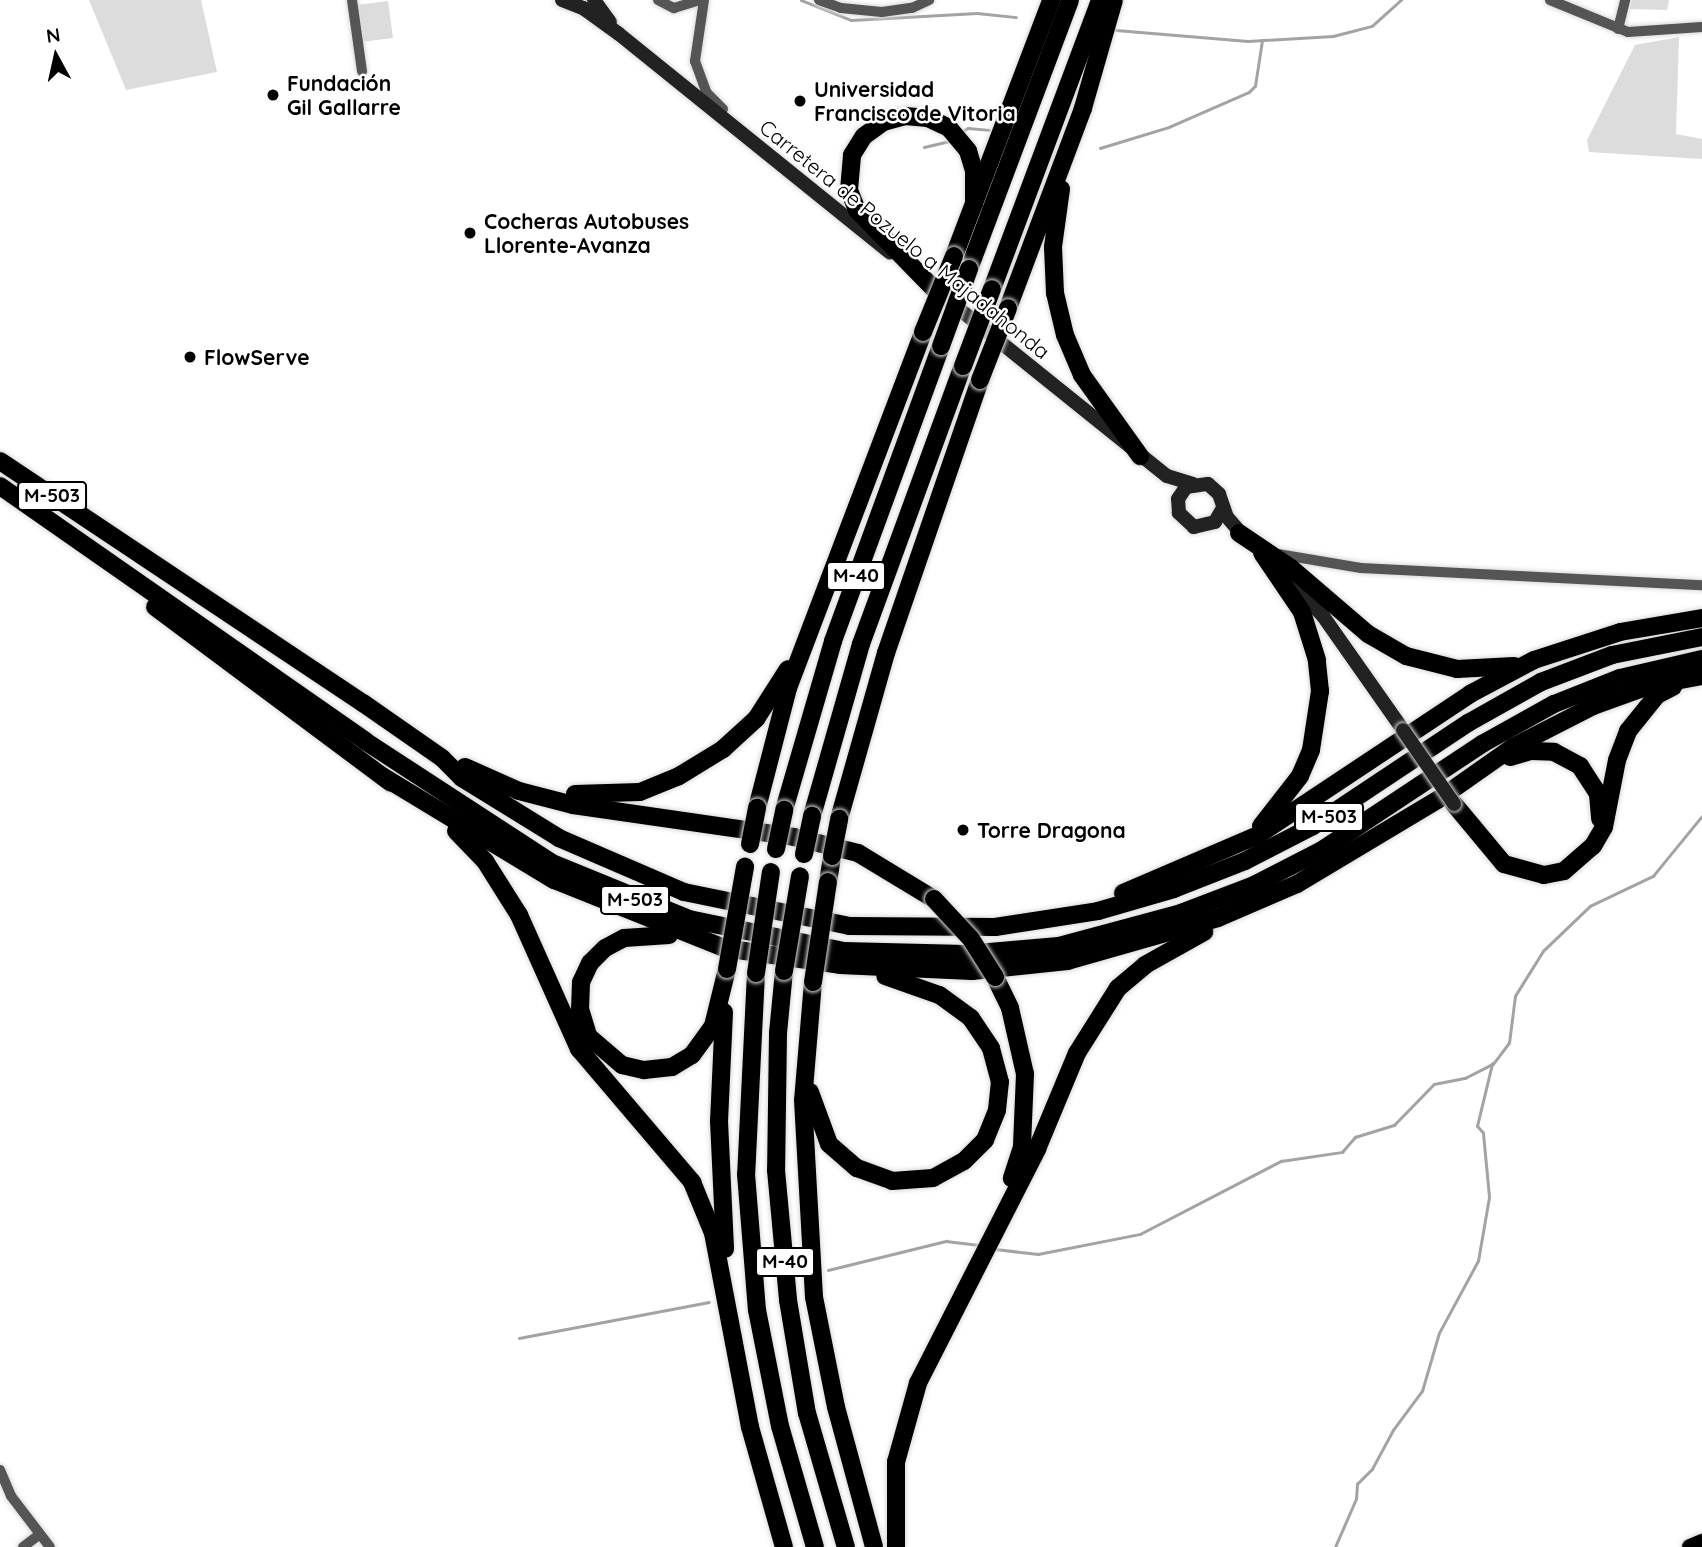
<!DOCTYPE html>
<meta charset="utf-8">
<style>
body{margin:0}
#map{position:relative;width:1702px;height:1547px;overflow:hidden;background:#fff;font-family:Quicksand,sans-serif}
div>[style]{position:absolute}
[style*='--x']{left:calc(var(--x)*1px);top:calc(var(--y)*1px);width:calc(var(--w)*1px);rotate:calc(var(--a)*1deg)}
.green>*{inset:0;background:#dcdcdc}
.stream>*{height:2.5px;margin:-1.25px;padding:0 1.25px;transform-origin:1.25px;border-radius:1.25px;background:#a3a3a3}
.roads{filter:drop-shadow(0 0 2px #dbdbdb) drop-shadow(0 0 2px #dbdbdb)}
.street>*{height:10px;margin:-5px;padding:0 5px;transform-origin:5px;border-radius:5px;background:#555}
.secondary>*{height:14px;margin:-7px;padding:0 7px;transform-origin:7px;border-radius:7px;background:#222}
.primary>*{height:16px;margin:-8px;padding:0 8px;transform-origin:8px;border-radius:8px;background:#000}
.highway>*{height:18px;margin:-9px;padding:0 9px;transform-origin:9px;border-radius:9px;background:#000}
.bridges{filter:drop-shadow(0 0 2px #dbdbdb) drop-shadow(0 0 2px #dbdbdb)}
.secondary-bridge>*{height:14px;margin:-7px;padding:0 7px;transform-origin:7px;border-radius:7px;background:#222}
.highway-bridge>*{height:18px;margin:-9px;padding:0 9px;transform-origin:9px;border-radius:9px;background:#000}
.dots>*{width:19px;height:19px;translate:-50% -50%;box-sizing:border-box;border:4px solid #fff;border-radius:50%}
span{translate:-50% -50%;white-space:nowrap;text-align:center;line-height:1.15;-webkit-text-stroke:5px #fff;paint-order:stroke}
.shield-label span{padding:2px 5px;background:#fff;border:2px solid;border-radius:5px;-webkit-text-stroke-width:0}
.shield-label{font-size:19px;color:#000;font-weight:700}
.poi-label{font-size:21px;color:#000;font-weight:700}
.left{translate:0 -50%;text-align:left}
.street-label{font-size:21px;color:#000}
.north{position:absolute;left:21px;top:21px;width:70px;height:70px;-webkit-text-stroke:5px #fff;paint-order:stroke;rotate:352deg;font-size:19px;font-weight:700;line-height:28px;text-align:center;color:#000}
.north::after{content:'';display:block;margin:auto;width:24px;height:32px;background:#000;clip-path:polygon(50% 0,100% 100%,50% 72%,0 100%)}
</style>
<div id="map">
<div class="green">
<div style="clip-path:polygon(89px 0,201px 0,217px 72px,126px 90px)"></div>
<div style="clip-path:polygon(1632px 0,1669px 0,1667px 10px,1630px 9px)"></div>
<div style="clip-path:polygon(388px 1px,393px 38px,361px 42px,357px 5px)"></div>
<div style="clip-path:polygon(1679px 37px,1676px 134px,1702px 139px,1702px 159px,1589px 152px,1587px 140px,1635px 45px)"></div>
</div>
<div class="stream">
<div style="--x:801;--y:0;--w:54;--a:21.8"></div>
<div style="--x:851;--y:20;--w:126;--a:-3.2"></div>
<div style="--x:977;--y:13;--w:39;--a:6"></div>
<div style="--x:1116;--y:30;--w:132;--a:4.8"></div>
<div style="--x:1248;--y:41;--w:85;--a:-3.4"></div>
<div style="--x:1333;--y:36;--w:40;--a:-14.4"></div>
<div style="--x:1372;--y:26;--w:39;--a:-42"></div>
<div style="--x:961;--y:132;--w:8;--a:-30"></div>
<div style="--x:968;--y:128;--w:21;--a:5"></div>
<div style="--x:924;--y:147;--w:27;--a:-13"></div>
<div style="--x:1100;--y:148;--w:72;--a:-16.9"></div>
<div style="--x:1169;--y:127;--w:87;--a:-23.6"></div>
<div style="--x:1249;--y:92;--w:8;--a:-45"></div>
<div style="--x:1255;--y:86;--w:46;--a:-81.2"></div>
<div style="--x:995;--y:1249;--w:43;--a:6.6"></div>
<div style="--x:1038;--y:1254;--w:104;--a:-11.1"></div>
<div style="--x:1140;--y:1234;--w:159;--a:-27.4"></div>
<div style="--x:1281;--y:1161;--w:62;--a:-8.4"></div>
<div style="--x:1342;--y:1152;--w:20;--a:-49"></div>
<div style="--x:1355;--y:1137;--w:41;--a:-17.1"></div>
<div style="--x:1394;--y:1125;--w:57;--a:-45.7"></div>
<div style="--x:1434;--y:1084;--w:32;--a:-11"></div>
<div style="--x:1465;--y:1078;--w:31;--a:-27"></div>
<div style="--x:1493;--y:1064;--w:26;--a:-53"></div>
<div style="--x:1509;--y:1043;--w:47;--a:-82.7"></div>
<div style="--x:1515;--y:996;--w:53;--a:-58.1"></div>
<div style="--x:1543;--y:951;--w:65;--a:-43.8"></div>
<div style="--x:1590;--y:906;--w:70;--a:-25.5"></div>
<div style="--x:1653;--y:876;--w:77;--a:-50.8"></div>
<div style="--x:828;--y:1270;--w:122;--a:-13.8"></div>
<div style="--x:946;--y:1241;--w:31;--a:7"></div>
<div style="--x:519;--y:1338;--w:193;--a:-10.7"></div>
<div style="--x:1335;--y:1547;--w:52;--a:-66.4"></div>
<div style="--x:1356;--y:1499;--w:15;--a:-86"></div>
<div style="--x:1357;--y:1484;--w:21;--a:-45"></div>
<div style="--x:1372;--y:1469;--w:44;--a:-61.7"></div>
<div style="--x:1393;--y:1430;--w:49;--a:-53.4"></div>
<div style="--x:1422;--y:1391;--w:60;--a:-73.7"></div>
<div style="--x:1439;--y:1333;--w:82;--a:-61.6"></div>
<div style="--x:1478;--y:1261;--w:65;--a:-80.2"></div>
<div style="--x:1489;--y:1197;--w:64;--a:-95.4"></div>
<div style="--x:1483;--y:1133;--w:9;--a:-131"></div>
<div style="--x:1477;--y:1126;--w:64;--a:-76.4"></div>
</div>
<div class="roads">
<div class="street">
<div style="--x:352;--y:0;--w:72;--a:82"></div>
<div style="--x:658;--y:0;--w:18;--a:27"></div>
<div style="--x:674;--y:8;--w:28;--a:-17"></div>
<div style="--x:704;--y:0;--w:62;--a:98.4"></div>
<div style="--x:695;--y:61;--w:33;--a:70"></div>
<div style="--x:706;--y:92;--w:24;--a:45"></div>
<div style="--x:819;--y:0;--w:23;--a:20"></div>
<div style="--x:841;--y:8;--w:41;--a:5.6"></div>
<div style="--x:882;--y:12;--w:30;--a:-8"></div>
<div style="--x:912;--y:8;--w:19;--a:-25"></div>
<div style="--x:1550;--y:0;--w:84;--a:22.3"></div>
<div style="--x:1628;--y:32;--w:74;--a:-3.9"></div>
<div style="--x:1618;--y:29;--w:30;--a:-76"></div>
<div style="--x:1278;--y:554;--w:84;--a:9.6"></div>
<div style="--x:1361;--y:568;--w:341;--a:2.9"></div>
<div style="--x:0;--y:1470;--w:28;--a:67"></div>
<div style="--x:11;--y:1496;--w:64;--a:52.6"></div>
<div style="--x:23;--y:1547;--w:21;--a:-37"></div>
</div>
<div class="secondary">
<div style="--x:562;--y:0;--w:22;--a:21"></div>
<div style="--x:583;--y:8;--w:44;--a:35.8"></div>
<div style="--x:619;--y:34;--w:348;--a:38.9"></div>
<div style="--x:594;--y:0;--w:27;--a:54"></div>
<div style="--x:933;--y:288;--w:300;--a:38.8"></div>
<div style="--x:1167;--y:476;--w:27;--a:17"></div>
<div style="--x:1223;--y:508;--w:16;--a:120"></div>
<div style="--x:1215;--y:522;--w:22;--a:167"></div>
<div style="--x:1194;--y:527;--w:21;--a:-137"></div>
<div style="--x:1179;--y:513;--w:14;--a:-94"></div>
<div style="--x:1178;--y:499;--w:14;--a:-56"></div>
<div style="--x:1186;--y:487;--w:22;--a:-8"></div>
<div style="--x:1208;--y:484;--w:15;--a:42"></div>
<div style="--x:1219;--y:494;--w:24;--a:71"></div>
<div style="--x:1227;--y:517;--w:28;--a:49"></div>
<div style="--x:1278;--y:568;--w:66;--a:46.8"></div>
<div style="--x:1323;--y:616;--w:139;--a:54.9"></div>
</div>
<div class="primary">
<div style="--x:1690;--y:1547;--w:13;--a:-23"></div>
</div>
<div class="highway">
<div style="--x:1061;--y:189;--w:59;--a:97.9"></div>
<div style="--x:1053;--y:247;--w:46;--a:87.5"></div>
<div style="--x:1055;--y:293;--w:43;--a:76.6"></div>
<div style="--x:1065;--y:335;--w:43;--a:67"></div>
<div style="--x:1082;--y:375;--w:100;--a:54.4"></div>
<div style="--x:954;--y:256;--w:274;--a:-69.2"></div>
<div style="--x:969;--y:269;--w:287;--a:-69.4"></div>
<div style="--x:992;--y:289;--w:309;--a:-69.5"></div>
<div style="--x:937;--y:292;--w:115;--a:-134.3"></div>
<div style="--x:857;--y:210;--w:22;--a:-112"></div>
<div style="--x:849;--y:190;--w:35;--a:-85"></div>
<div style="--x:852;--y:155;--w:22;--a:-58"></div>
<div style="--x:864;--y:136;--w:24;--a:-36"></div>
<div style="--x:883;--y:122;--w:23;--a:-15"></div>
<div style="--x:905;--y:116;--w:23;--a:5"></div>
<div style="--x:928;--y:118;--w:23;--a:25"></div>
<div style="--x:949;--y:128;--w:30;--a:50"></div>
<div style="--x:968;--y:151;--w:21;--a:73"></div>
<div style="--x:974;--y:171;--w:33;--a:90"></div>
<div style="--x:1008;--y:308;--w:214;--a:-69.4"></div>
<div style="--x:1083;--y:108;--w:112;--a:-74"></div>
<div style="--x:0;--y:461;--w:436;--a:33.7"></div>
<div style="--x:363;--y:703;--w:96;--a:34.8"></div>
<div style="--x:442;--y:758;--w:28;--a:45"></div>
<div style="--x:462;--y:778;--w:114;--a:31.7"></div>
<div style="--x:559;--y:838;--w:136;--a:23.4"></div>
<div style="--x:684;--y:892;--w:168;--a:11.6"></div>
<div style="--x:849;--y:926;--w:146;--a:0.4"></div>
<div style="--x:995;--y:927;--w:104;--a:-8.8"></div>
<div style="--x:1098;--y:911;--w:79;--a:-16.1"></div>
<div style="--x:1174;--y:889;--w:76;--a:-21.5"></div>
<div style="--x:1245;--y:861;--w:76;--a:-27.2"></div>
<div style="--x:1313;--y:826;--w:186;--a:-33.6"></div>
<div style="--x:1468;--y:723;--w:84;--a:-29.3"></div>
<div style="--x:1541;--y:682;--w:76;--a:-20.8"></div>
<div style="--x:1612;--y:655;--w:92;--a:-11.3"></div>
<div style="--x:0;--y:486;--w:445;--a:34.9"></div>
<div style="--x:365;--y:741;--w:223;--a:33.1"></div>
<div style="--x:552;--y:863;--w:148;--a:22.2"></div>
<div style="--x:689;--y:919;--w:157;--a:11.7"></div>
<div style="--x:843;--y:951;--w:123;--a:1.4"></div>
<div style="--x:966;--y:954;--w:93;--a:-4.9"></div>
<div style="--x:1059;--y:946;--w:126;--a:-15.1"></div>
<div style="--x:1181;--y:913;--w:78;--a:-21"></div>
<div style="--x:1254;--y:885;--w:76;--a:-27.2"></div>
<div style="--x:1322;--y:850;--w:192;--a:-33.5"></div>
<div style="--x:1482;--y:744;--w:82;--a:-29.1"></div>
<div style="--x:1554;--y:704;--w:71;--a:-21.5"></div>
<div style="--x:1620;--y:678;--w:84;--a:-13"></div>
<div style="--x:1239;--y:533;--w:63;--a:33.9"></div>
<div style="--x:1291;--y:568;--w:101;--a:40.6"></div>
<div style="--x:1368;--y:634;--w:44;--a:30.1"></div>
<div style="--x:1406;--y:656;--w:53;--a:14.3"></div>
<div style="--x:1457;--y:669;--w:57;--a:-3"></div>
<div style="--x:155;--y:607;--w:294;--a:36.7"></div>
<div style="--x:1510;--y:757;--w:22;--a:-16"></div>
<div style="--x:1531;--y:751;--w:23;--a:2"></div>
<div style="--x:1554;--y:752;--w:30;--a:28"></div>
<div style="--x:1580;--y:766;--w:33;--a:57"></div>
<div style="--x:1598;--y:794;--w:25;--a:85"></div>
<div style="--x:465;--y:767;--w:59;--a:24"></div>
<div style="--x:519;--y:791;--w:56;--a:14.5"></div>
<div style="--x:573;--y:805;--w:223;--a:8.2"></div>
<div style="--x:794;--y:837;--w:66;--a:14"></div>
<div style="--x:858;--y:853;--w:89;--a:31.2"></div>
<div style="--x:382;--y:776;--w:201;--a:31.2"></div>
<div style="--x:554;--y:880;--w:183;--a:21.8"></div>
<div style="--x:724;--y:948;--w:117;--a:8.3"></div>
<div style="--x:840;--y:965;--w:132;--a:2.6"></div>
<div style="--x:972;--y:971;--w:96;--a:-6"></div>
<div style="--x:1067;--y:961;--w:157;--a:-15.9"></div>
<div style="--x:1218;--y:918;--w:86;--a:-23.3"></div>
<div style="--x:1297;--y:884;--w:165;--a:-30.9"></div>
<div style="--x:1439;--y:799;--w:90;--a:-35.1"></div>
<div style="--x:1513;--y:747;--w:90;--a:-27.1"></div>
<div style="--x:1593;--y:706;--w:59;--a:-19.7"></div>
<div style="--x:1649;--y:686;--w:54;--a:-10.7"></div>
<div style="--x:575;--y:794;--w:65;--a:-1.8"></div>
<div style="--x:640;--y:792;--w:42;--a:-22.3"></div>
<div style="--x:679;--y:776;--w:52;--a:-31.5"></div>
<div style="--x:723;--y:749;--w:45;--a:-42.3"></div>
<div style="--x:756;--y:719;--w:59;--a:-57.4"></div>
<div style="--x:1454;--y:804;--w:78;--a:50.2"></div>
<div style="--x:1504;--y:864;--w:41;--a:15.4"></div>
<div style="--x:1544;--y:875;--w:20;--a:-11"></div>
<div style="--x:1564;--y:871;--w:38;--a:-41"></div>
<div style="--x:1593;--y:846;--w:22;--a:-60"></div>
<div style="--x:1604;--y:827;--w:68;--a:-79"></div>
<div style="--x:1617;--y:760;--w:31;--a:-69"></div>
<div style="--x:1628;--y:731;--w:46;--a:-51.1"></div>
<div style="--x:1657;--y:695;--w:18;--a:-27"></div>
<div style="--x:757;--y:808;--w:124;--a:-75.5"></div>
<div style="--x:788;--y:688;--w:381;--a:-69.2"></div>
<div style="--x:784;--y:810;--w:176;--a:-73.8"></div>
<div style="--x:833;--y:641;--w:314;--a:-69.9"></div>
<div style="--x:812;--y:816;--w:179;--a:-74.1"></div>
<div style="--x:861;--y:644;--w:296;--a:-69.9"></div>
<div style="--x:839;--y:819;--w:173;--a:-74.2"></div>
<div style="--x:886;--y:653;--w:289;--a:-71"></div>
<div style="--x:1261;--y:826;--w:63;--a:-52"></div>
<div style="--x:1300;--y:776;--w:28;--a:-67"></div>
<div style="--x:1311;--y:750;--w:60;--a:-81.3"></div>
<div style="--x:1320;--y:691;--w:31;--a:-96"></div>
<div style="--x:1317;--y:660;--w:50;--a:-107.4"></div>
<div style="--x:1302;--y:612;--w:71;--a:-124.1"></div>
<div style="--x:456;--y:831;--w:42;--a:46"></div>
<div style="--x:485;--y:861;--w:64;--a:57.8"></div>
<div style="--x:519;--y:915;--w:147;--a:65.9"></div>
<div style="--x:579;--y:1049;--w:175;--a:49.6"></div>
<div style="--x:692;--y:1182;--w:55;--a:67.6"></div>
<div style="--x:713;--y:1233;--w:197;--a:79.2"></div>
<div style="--x:750;--y:1427;--w:125;--a:74.2"></div>
<div style="--x:828;--y:882;--w:26;--a:-81"></div>
<div style="--x:1123;--y:893;--w:147;--a:-23.2"></div>
<div style="--x:1258;--y:835;--w:255;--a:-33.6"></div>
<div style="--x:1470;--y:694;--w:72;--a:-28"></div>
<div style="--x:1534;--y:660;--w:90;--a:-18"></div>
<div style="--x:1620;--y:632;--w:83;--a:-9.7"></div>
<div style="--x:669;--y:935;--w:45;--a:176.2"></div>
<div style="--x:624;--y:938;--w:21;--a:152"></div>
<div style="--x:605;--y:948;--w:21;--a:135"></div>
<div style="--x:590;--y:963;--w:21;--a:115"></div>
<div style="--x:581;--y:982;--w:27;--a:92"></div>
<div style="--x:580;--y:1009;--w:28;--a:73"></div>
<div style="--x:588;--y:1036;--w:45;--a:40.5"></div>
<div style="--x:622;--y:1065;--w:23;--a:13"></div>
<div style="--x:644;--y:1070;--w:28;--a:-6"></div>
<div style="--x:672;--y:1067;--w:23;--a:-31"></div>
<div style="--x:692;--y:1055;--w:36;--a:-54"></div>
<div style="--x:713;--y:1026;--w:59;--a:-76.2"></div>
<div style="--x:784;--y:971;--w:62;--a:95.5"></div>
<div style="--x:778;--y:1033;--w:137;--a:90.8"></div>
<div style="--x:776;--y:1170;--w:131;--a:84.7"></div>
<div style="--x:788;--y:1300;--w:115;--a:80.5"></div>
<div style="--x:807;--y:1413;--w:140;--a:73.8"></div>
<div style="--x:756;--y:973;--w:201;--a:92.8"></div>
<div style="--x:746;--y:1174;--w:136;--a:85.4"></div>
<div style="--x:757;--y:1310;--w:118;--a:78.8"></div>
<div style="--x:780;--y:1426;--w:126;--a:73.9"></div>
<div style="--x:995;--y:977;--w:34;--a:64"></div>
<div style="--x:1010;--y:1008;--w:68;--a:77.2"></div>
<div style="--x:1025;--y:1074;--w:73;--a:92.4"></div>
<div style="--x:1022;--y:1147;--w:33;--a:108"></div>
<div style="--x:813;--y:982;--w:118;--a:94.8"></div>
<div style="--x:803;--y:1100;--w:197;--a:86.8"></div>
<div style="--x:814;--y:1297;--w:112;--a:78.7"></div>
<div style="--x:836;--y:1407;--w:145;--a:74.8"></div>
<div style="--x:724;--y:1012;--w:109;--a:92.6"></div>
<div style="--x:719;--y:1121;--w:128;--a:87.3"></div>
<div style="--x:810;--y:1092;--w:55;--a:69.9"></div>
<div style="--x:829;--y:1144;--w:37;--a:41"></div>
<div style="--x:857;--y:1168;--w:37;--a:20"></div>
<div style="--x:892;--y:1181;--w:41;--a:-4.2"></div>
<div style="--x:933;--y:1178;--w:35;--a:-29"></div>
<div style="--x:964;--y:1161;--w:30;--a:-45"></div>
<div style="--x:985;--y:1140;--w:32;--a:-68"></div>
<div style="--x:997;--y:1110;--w:28;--a:-84"></div>
<div style="--x:1000;--y:1082;--w:35;--a:-105"></div>
<div style="--x:991;--y:1048;--w:36;--a:-124"></div>
<div style="--x:971;--y:1018;--w:39;--a:-144"></div>
<div style="--x:939;--y:995;--w:57;--a:-160.6"></div>
<div style="--x:896;--y:1547;--w:85;--a:-90"></div>
<div style="--x:896;--y:1462;--w:82;--a:-74.4"></div>
<div style="--x:918;--y:1383;--w:263;--a:-63"></div>
<div style="--x:1037;--y:1149;--w:104;--a:-67.4"></div>
<div style="--x:1077;--y:1053;--w:77;--a:-57.8"></div>
<div style="--x:1118;--y:988;--w:35;--a:-40"></div>
<div style="--x:1145;--y:965;--w:68;--a:-29.2"></div>
</div>
</div>
<div class="bridges">
<div class="secondary-bridge">
<div style="--x:1403;--y:730;--w:90;--a:55.4"></div>
</div>
<div class="highway-bridge">
<div style="--x:923;--y:332;--w:82;--a:-67.8"></div>
<div style="--x:941;--y:346;--w:82;--a:-70"></div>
<div style="--x:963;--y:366;--w:82;--a:-69.4"></div>
<div style="--x:980;--y:380;--w:77;--a:-68.7"></div>
<div style="--x:750;--y:844;--w:37;--a:-79"></div>
<div style="--x:776;--y:849;--w:40;--a:-78"></div>
<div style="--x:804;--y:854;--w:39;--a:-78"></div>
<div style="--x:832;--y:856;--w:38;--a:-79"></div>
<div style="--x:934;--y:899;--w:54;--a:47.2"></div>
<div style="--x:971;--y:939;--w:45;--a:57.7"></div>
<div style="--x:727;--y:969;--w:104;--a:-80"></div>
<div style="--x:784;--y:971;--w:96;--a:-80.4"></div>
<div style="--x:756;--y:973;--w:102;--a:-81.6"></div>
<div style="--x:813;--y:982;--w:101;--a:-81.5"></div>
</div>
</div>
<div class="dots">
<div style="left:273px;top:95px;background:#000"></div>
<div style="left:800px;top:101px;background:#000"></div>
<div style="left:470px;top:233px;background:#000"></div>
<div style="left:190px;top:357px;background:#000"></div>
<div style="left:963px;top:830px;background:#000"></div>
</div>
<div class="shield-label">
<span style="left:52px;top:496px">M-503</span>
<span style="left:856px;top:576px">M-40</span>
<span style="left:1329px;top:817px">M-503</span>
<span style="left:635px;top:900px">M-503</span>
<span style="left:785px;top:1262px">M-40</span>
</div>
<div class="poi-label">
<span class="left" style="left:287px;top:95px">Fundación<br>Gil Gallarre</span>
<span class="left" style="left:814px;top:101px">Universidad<br>Francisco de Vitoria</span>
<span class="left" style="left:484px;top:233px">Cocheras Autobuses<br>Llorente-Avanza</span>
<span class="left" style="left:204px;top:357px">FlowServe</span>
<span class="left" style="left:977px;top:830px">Torre Dragona</span>
</div>
<div class="street-label">
<span style="left:905px;top:239px;rotate:39deg">Carretera de Pozuelo a Majadahonda</span>
</div>
<div class="north">N</div>
</div>
